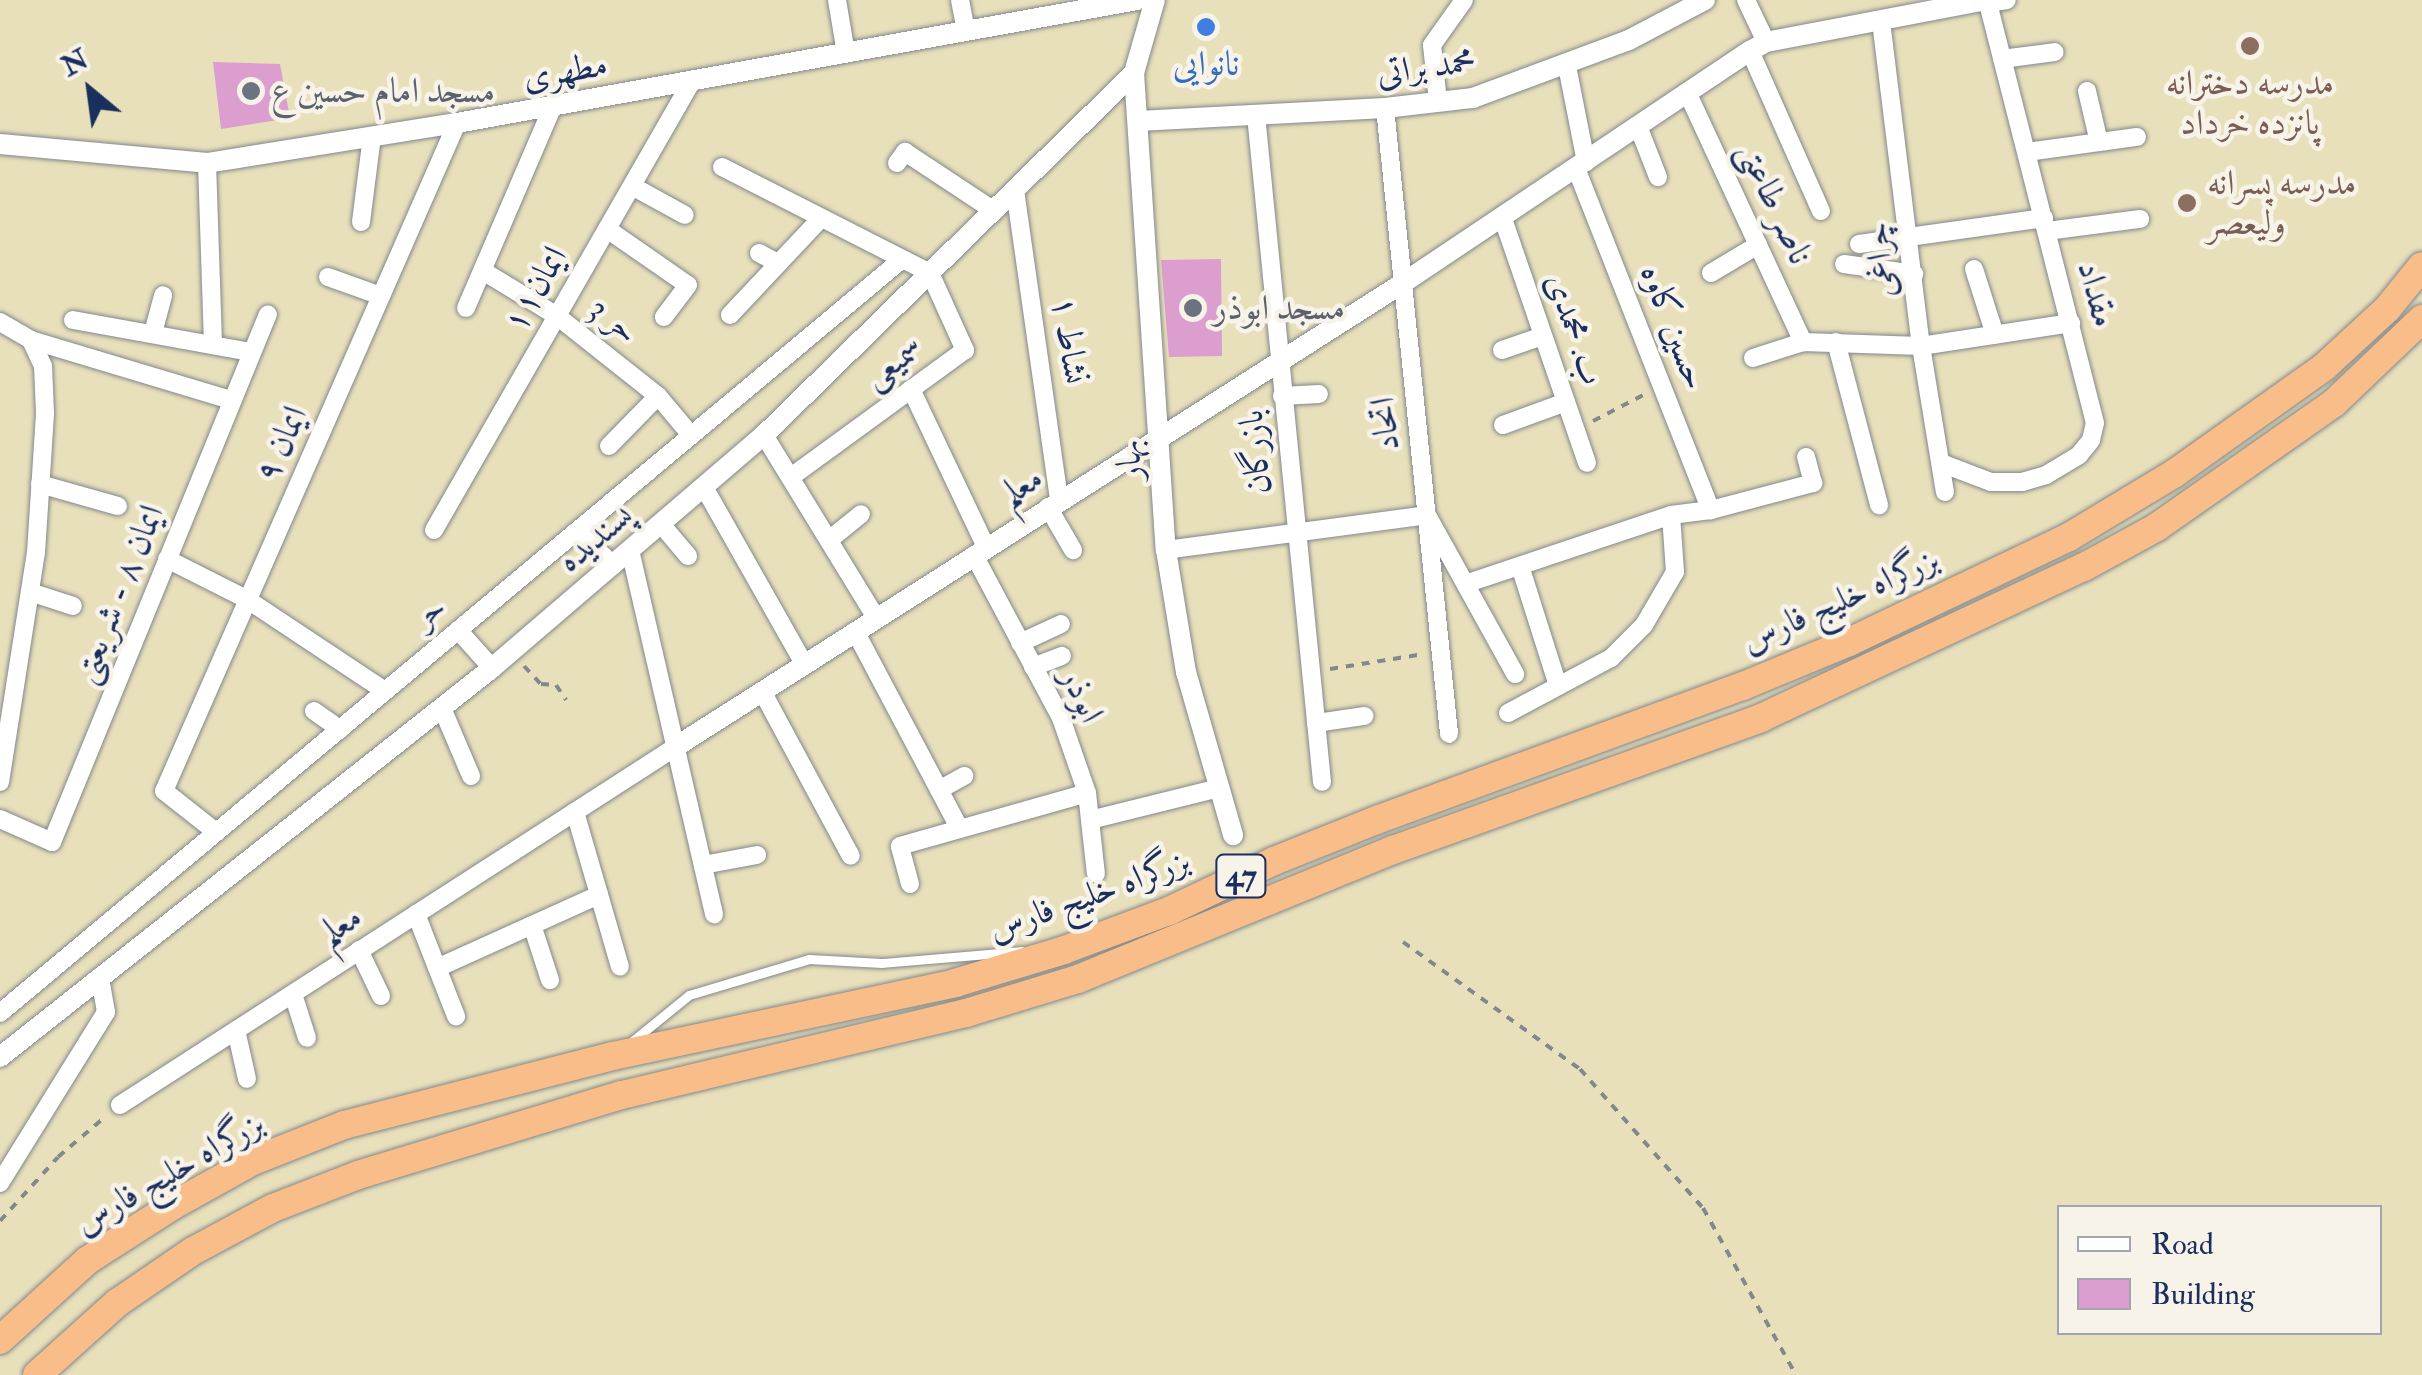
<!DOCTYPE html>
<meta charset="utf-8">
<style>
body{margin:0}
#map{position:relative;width:2422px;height:1375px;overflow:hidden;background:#e8e0bb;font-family:"IM FELL Double Pica",Amiri,serif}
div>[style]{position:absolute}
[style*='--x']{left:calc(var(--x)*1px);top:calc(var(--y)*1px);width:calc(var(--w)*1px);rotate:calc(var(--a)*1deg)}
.building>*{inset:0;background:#dc9ece}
.path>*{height:4px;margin-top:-2px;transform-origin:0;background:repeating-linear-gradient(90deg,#82888c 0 8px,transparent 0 16px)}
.roads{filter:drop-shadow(0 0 2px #82888c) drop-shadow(0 0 2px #82888c)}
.service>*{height:9px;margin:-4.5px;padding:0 4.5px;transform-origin:4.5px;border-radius:4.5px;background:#fff}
.minor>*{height:18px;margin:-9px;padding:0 9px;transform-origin:9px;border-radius:9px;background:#fff}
.tertiary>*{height:20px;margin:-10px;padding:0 10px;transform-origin:10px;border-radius:10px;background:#fff}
.trunk>*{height:28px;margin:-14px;padding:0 14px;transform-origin:14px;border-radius:14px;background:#f8bd89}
.dots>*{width:28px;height:28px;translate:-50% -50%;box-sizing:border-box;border:5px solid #f7f3e8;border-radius:50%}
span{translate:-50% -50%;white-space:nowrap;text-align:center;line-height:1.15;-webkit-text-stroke:9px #f7f3e8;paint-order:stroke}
.shield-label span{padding:2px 8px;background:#f7f3e8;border:2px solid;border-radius:8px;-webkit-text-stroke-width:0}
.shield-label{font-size:32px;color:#1b2f5e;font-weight:700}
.shop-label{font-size:35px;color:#366cbe}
.street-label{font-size:35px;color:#1b2f5e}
.education-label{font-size:35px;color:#785e54}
.left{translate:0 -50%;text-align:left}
.worship-label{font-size:35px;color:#5b616d}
.legend{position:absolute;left:2057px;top:1205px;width:325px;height:130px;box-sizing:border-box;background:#f7f3e8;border:2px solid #9fa5b1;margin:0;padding:12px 18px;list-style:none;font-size:30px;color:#1b2f5e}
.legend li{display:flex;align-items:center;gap:20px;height:50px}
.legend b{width:50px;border:2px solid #9fa5b1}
.north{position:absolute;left:40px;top:40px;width:100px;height:100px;-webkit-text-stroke:8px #f7f3e8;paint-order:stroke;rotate:331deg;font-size:28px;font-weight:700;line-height:40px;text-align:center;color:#1b2f5e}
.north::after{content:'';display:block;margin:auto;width:35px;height:45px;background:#1b2f5e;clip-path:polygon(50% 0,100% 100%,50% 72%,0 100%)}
</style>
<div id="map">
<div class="building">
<div style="clip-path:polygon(213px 62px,280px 64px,290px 118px,221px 129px)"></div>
<div style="clip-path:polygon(1221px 259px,1222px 356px,1169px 357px,1161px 260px)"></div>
</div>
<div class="path">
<div style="--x:1593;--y:421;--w:61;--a:-27.4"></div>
<div style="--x:524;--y:666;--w:25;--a:47"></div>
<div style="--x:541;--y:684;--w:15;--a:4"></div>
<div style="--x:556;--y:685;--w:18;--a:56"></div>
<div style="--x:1330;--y:669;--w:95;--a:-9.1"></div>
<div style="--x:1403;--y:942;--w:218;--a:35.7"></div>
<div style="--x:1580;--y:1069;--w:186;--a:48.5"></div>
<div style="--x:1703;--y:1208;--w:191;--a:60.9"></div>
<div style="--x:0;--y:1221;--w:86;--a:-47.8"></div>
<div style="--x:58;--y:1157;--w:62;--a:-40.4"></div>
</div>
<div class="roads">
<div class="service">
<div style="--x:630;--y:1043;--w:76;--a:-39.1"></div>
<div style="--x:689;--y:995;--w:125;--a:-16.7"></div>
<div style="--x:809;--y:959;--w:73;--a:3.1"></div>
<div style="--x:882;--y:963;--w:140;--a:-4.9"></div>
</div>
<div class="minor">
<div style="--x:837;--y:0;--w:54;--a:80.4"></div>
<div style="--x:960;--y:0;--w:32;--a:79"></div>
<div style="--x:1746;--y:0;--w:47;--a:64.5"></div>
<div style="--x:1881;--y:21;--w:327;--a:83"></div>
<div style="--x:1921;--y:346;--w:148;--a:80.7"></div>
<div style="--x:1750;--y:51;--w:175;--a:66.1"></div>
<div style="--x:2002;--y:59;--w:53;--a:-7.5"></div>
<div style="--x:1567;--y:66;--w:98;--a:78.8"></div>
<div style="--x:2087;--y:91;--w:52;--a:76.8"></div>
<div style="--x:1687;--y:92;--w:276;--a:65.1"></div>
<div style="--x:1438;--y:102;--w:57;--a:-96"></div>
<div style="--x:1432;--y:45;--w:55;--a:-54.6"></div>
<div style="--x:1385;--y:108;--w:629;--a:84.16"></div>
<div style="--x:1256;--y:115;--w:670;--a:84.35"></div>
<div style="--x:1638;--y:126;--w:55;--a:68.6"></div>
<div style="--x:2027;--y:152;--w:111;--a:-7.8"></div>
<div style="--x:207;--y:163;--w:181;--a:88.1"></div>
<div style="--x:897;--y:163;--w:14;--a:-54"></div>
<div style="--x:905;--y:152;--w:107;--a:33.5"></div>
<div style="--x:722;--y:167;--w:233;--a:27"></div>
<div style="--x:930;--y:273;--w:85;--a:65.6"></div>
<div style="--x:965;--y:350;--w:215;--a:143.9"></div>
<div style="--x:1576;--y:168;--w:368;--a:68.5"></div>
<div style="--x:632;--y:186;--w:60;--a:28.7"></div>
<div style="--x:1015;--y:190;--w:313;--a:81.9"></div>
<div style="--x:1502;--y:216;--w:261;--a:71"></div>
<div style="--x:361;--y:222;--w:87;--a:-82.7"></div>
<div style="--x:607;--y:229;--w:98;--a:34.7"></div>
<div style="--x:688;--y:285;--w:40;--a:127"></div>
<div style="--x:2047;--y:231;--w:94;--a:-7.4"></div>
<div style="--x:1859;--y:244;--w:187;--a:-8"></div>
<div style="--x:759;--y:253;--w:21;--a:28"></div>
<div style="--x:1844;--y:264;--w:71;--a:8.1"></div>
<div style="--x:1974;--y:269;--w:69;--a:72.3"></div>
<div style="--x:483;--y:271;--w:87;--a:31.3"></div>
<div style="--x:557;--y:316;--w:129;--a:38.4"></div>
<div style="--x:658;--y:396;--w:51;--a:49.8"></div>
<div style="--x:1711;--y:273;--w:55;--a:-30.8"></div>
<div style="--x:328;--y:277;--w:56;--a:19.7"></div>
<div style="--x:466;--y:308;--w:220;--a:-66.7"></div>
<div style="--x:730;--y:315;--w:133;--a:-46.8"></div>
<div style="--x:73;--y:320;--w:181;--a:10.2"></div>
<div style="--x:0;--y:322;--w:36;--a:30"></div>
<div style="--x:31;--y:340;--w:209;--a:16.7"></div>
<div style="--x:153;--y:333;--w:39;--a:-75"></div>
<div style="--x:1836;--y:342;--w:169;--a:75.2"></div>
<div style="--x:1502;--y:350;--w:43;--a:-18.9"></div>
<div style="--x:1753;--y:358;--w:52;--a:-17.7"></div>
<div style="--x:1803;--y:342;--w:118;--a:1.9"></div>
<div style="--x:1921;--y:346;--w:152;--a:-8.7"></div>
<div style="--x:911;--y:389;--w:175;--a:64.6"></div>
<div style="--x:1282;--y:396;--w:37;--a:-3"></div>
<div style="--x:1503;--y:425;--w:67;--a:-20.1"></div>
<div style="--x:764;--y:435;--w:215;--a:58.5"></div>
<div style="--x:609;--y:446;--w:70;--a:-45.6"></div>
<div style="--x:1941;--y:463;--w:53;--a:20.8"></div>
<div style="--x:1991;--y:482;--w:31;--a:0"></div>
<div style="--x:2022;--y:482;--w:25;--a:-16"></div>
<div style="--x:2046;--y:475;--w:39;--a:-31"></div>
<div style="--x:2079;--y:455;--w:19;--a:-51"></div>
<div style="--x:2091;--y:440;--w:17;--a:-77"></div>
<div style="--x:2095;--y:423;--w:433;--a:-104.3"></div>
<div style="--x:1988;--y:3;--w:19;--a:-9"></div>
<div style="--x:40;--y:484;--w:81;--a:15.8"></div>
<div style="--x:704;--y:487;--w:203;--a:60.5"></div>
<div style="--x:1048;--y:507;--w:50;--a:59.8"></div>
<div style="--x:661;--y:524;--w:42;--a:49.8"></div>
<div style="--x:434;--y:530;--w:518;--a:-60.12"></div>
<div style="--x:577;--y:531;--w:50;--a:43.4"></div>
<div style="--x:829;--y:540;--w:41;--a:-39.1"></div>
<div style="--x:630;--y:550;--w:374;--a:77"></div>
<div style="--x:1166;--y:550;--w:263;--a:-7.6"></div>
<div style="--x:1427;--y:515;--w:182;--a:61"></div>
<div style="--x:974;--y:555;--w:185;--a:61.9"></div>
<div style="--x:1061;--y:718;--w:79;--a:70.9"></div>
<div style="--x:1087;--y:793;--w:81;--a:83.7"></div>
<div style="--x:167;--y:559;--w:91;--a:26.8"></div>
<div style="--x:248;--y:600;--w:164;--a:33.6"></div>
<div style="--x:1520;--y:566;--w:126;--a:72.4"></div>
<div style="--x:1468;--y:583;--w:214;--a:-18.5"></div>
<div style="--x:1671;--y:515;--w:40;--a:-7.1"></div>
<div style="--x:1711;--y:510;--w:106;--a:-14.8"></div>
<div style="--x:1813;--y:483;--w:27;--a:-105"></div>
<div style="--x:30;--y:592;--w:45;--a:18"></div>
<div style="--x:458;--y:630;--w:51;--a:48.2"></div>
<div style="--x:855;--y:631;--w:224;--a:62.1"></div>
<div style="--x:1020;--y:643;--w:45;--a:-24.9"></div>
<div style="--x:1033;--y:667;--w:31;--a:-21"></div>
<div style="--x:762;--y:691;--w:187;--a:61.7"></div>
<div style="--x:442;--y:708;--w:74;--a:66.9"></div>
<div style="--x:314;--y:711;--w:32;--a:35"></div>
<div style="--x:1508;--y:713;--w:117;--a:-28.1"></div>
<div style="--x:1611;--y:658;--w:47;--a:-45"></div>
<div style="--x:1644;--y:625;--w:61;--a:-59.7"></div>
<div style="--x:1675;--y:572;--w:57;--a:-94"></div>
<div style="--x:1316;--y:723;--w:49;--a:-8.3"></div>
<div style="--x:0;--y:782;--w:232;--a:-81.1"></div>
<div style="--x:36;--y:553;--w:140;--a:-86.3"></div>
<div style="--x:45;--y:413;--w:47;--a:-92.4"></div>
<div style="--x:43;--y:366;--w:29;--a:-115"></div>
<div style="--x:939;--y:790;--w:29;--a:-29"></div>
<div style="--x:575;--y:812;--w:161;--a:73.8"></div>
<div style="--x:0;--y:819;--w:57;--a:23.9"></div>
<div style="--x:52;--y:842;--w:570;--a:-67.75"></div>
<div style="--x:1090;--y:820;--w:133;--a:-13.9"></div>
<div style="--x:216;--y:832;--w:66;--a:-141.7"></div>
<div style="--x:164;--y:791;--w:729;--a:-66.32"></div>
<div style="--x:703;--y:865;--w:55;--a:-10.5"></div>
<div style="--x:910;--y:884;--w:39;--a:-105"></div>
<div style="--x:900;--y:846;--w:194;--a:-15.8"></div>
<div style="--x:416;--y:914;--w:110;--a:68.6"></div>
<div style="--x:532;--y:925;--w:58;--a:71.9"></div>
<div style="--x:359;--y:950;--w:51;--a:64.4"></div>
<div style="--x:437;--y:968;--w:178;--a:-24.3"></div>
<div style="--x:293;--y:994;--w:46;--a:72.3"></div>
<div style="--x:0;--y:1013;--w:1173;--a:-39.88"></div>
<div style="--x:236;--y:1030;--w:50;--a:77.3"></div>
<div style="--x:120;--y:1105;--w:663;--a:-32.8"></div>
<div style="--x:0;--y:1183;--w:201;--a:-58.2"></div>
<div style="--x:106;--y:1012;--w:36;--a:-100"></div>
</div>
<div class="tertiary">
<div style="--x:1134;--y:73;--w:478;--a:86.2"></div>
<div style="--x:1166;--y:550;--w:124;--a:80.7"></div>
<div style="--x:1186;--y:672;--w:170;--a:73.9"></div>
<div style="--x:1138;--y:121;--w:247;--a:-3"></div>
<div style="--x:1385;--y:108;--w:89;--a:-6.5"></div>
<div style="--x:1473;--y:98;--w:166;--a:-20.4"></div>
<div style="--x:1629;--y:40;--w:86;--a:-27.8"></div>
<div style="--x:0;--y:144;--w:208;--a:5.2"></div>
<div style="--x:207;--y:163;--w:253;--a:-9.1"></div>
<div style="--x:457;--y:123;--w:691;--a:-10.25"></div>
<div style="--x:677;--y:746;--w:861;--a:-32.53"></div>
<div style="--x:1403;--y:283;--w:417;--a:-33.8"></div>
<div style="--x:1750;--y:51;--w:18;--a:-29"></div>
<div style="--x:1766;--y:42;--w:225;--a:-10.8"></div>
<div style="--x:0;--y:1057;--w:627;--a:-38.33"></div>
<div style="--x:492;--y:668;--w:358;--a:-40.6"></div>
<div style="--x:764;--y:435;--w:518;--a:-44.37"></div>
<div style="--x:1134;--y:73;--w:76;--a:-74"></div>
</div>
<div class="trunk">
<div style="--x:0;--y:1340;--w:119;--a:-42.3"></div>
<div style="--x:88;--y:1260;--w:100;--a:-32.7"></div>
<div style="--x:172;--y:1206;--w:93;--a:-29.1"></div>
<div style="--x:253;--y:1161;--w:98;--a:-21.6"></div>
<div style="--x:344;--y:1125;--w:278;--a:-14.4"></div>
<div style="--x:613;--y:1056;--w:350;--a:-12"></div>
<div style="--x:955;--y:983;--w:114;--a:-16.8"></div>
<div style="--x:1064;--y:950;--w:112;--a:-20.4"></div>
<div style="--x:1169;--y:911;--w:116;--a:-25.5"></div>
<div style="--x:1274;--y:861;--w:113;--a:-21.8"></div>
<div style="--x:1379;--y:819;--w:388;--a:-20.1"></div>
<div style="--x:1743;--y:686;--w:115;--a:-22.5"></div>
<div style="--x:1849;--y:642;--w:244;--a:-25.5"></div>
<div style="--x:2069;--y:537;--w:124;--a:-31.1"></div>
<div style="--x:2175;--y:473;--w:183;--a:-35.4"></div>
<div style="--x:2324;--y:367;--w:86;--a:-42.6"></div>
<div style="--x:2387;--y:309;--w:55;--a:-50.9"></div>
<div style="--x:37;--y:1375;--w:108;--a:-42"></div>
<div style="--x:117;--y:1303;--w:92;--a:-34.4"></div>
<div style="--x:193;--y:1251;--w:91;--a:-28.3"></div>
<div style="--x:273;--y:1208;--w:91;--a:-21.2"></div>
<div style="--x:358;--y:1175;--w:276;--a:-16.9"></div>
<div style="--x:622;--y:1095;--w:354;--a:-13.4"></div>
<div style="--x:966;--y:1013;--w:117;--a:-16.9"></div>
<div style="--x:1078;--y:979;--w:340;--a:-22.3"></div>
<div style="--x:1393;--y:850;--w:391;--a:-19.7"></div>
<div style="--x:1761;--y:718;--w:357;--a:-25.1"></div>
<div style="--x:2084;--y:567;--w:83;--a:-28.7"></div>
<div style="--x:2157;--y:527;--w:216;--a:-35"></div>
<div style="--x:2334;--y:403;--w:122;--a:-43.7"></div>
</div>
</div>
<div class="dots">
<div style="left:1206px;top:27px;background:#3f7fe0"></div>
<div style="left:2250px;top:46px;background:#8d6e63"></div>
<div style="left:251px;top:91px;background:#6b7280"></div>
<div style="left:2187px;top:203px;background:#8d6e63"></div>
<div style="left:1193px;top:308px;background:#6b7280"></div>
</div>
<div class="shield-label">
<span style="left:1241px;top:876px">47</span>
</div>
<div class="shop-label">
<span style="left:1206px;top:64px">نانوایی</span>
</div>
<div class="street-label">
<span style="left:1426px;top:67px;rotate:-8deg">محمد براتی</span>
<span style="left:565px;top:71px;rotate:-10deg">مطهری</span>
<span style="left:1775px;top:203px;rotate:65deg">ناصر طاعتی</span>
<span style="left:1880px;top:260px;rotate:-96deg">چراغی</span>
<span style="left:535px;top:289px;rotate:-60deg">ایمان۱۱</span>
<span style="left:2097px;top:294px;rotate:75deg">مقداد</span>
<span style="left:614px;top:320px;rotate:38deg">حر 3</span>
<span style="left:1674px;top:327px;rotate:69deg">حسین کاوه</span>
<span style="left:1575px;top:329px;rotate:71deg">ب. محمدی</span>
<span style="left:1070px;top:340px;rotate:82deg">نشاط ۱</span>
<span style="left:893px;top:362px;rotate:-36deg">سمیعی</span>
<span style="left:1385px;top:424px;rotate:-96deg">اتحاد</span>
<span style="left:281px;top:444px;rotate:-66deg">ایمان ۹</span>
<span style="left:1255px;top:452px;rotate:-96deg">بازرگان</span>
<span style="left:1129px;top:460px;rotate:-93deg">بهار</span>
<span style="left:1021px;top:486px;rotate:-33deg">معلم</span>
<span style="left:595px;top:538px;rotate:-40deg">پسندیده</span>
<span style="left:118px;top:594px;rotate:-68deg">ایمان ۸ - شریعتی</span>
<span style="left:1840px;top:600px;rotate:-24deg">بزرگراه خلیج فارس</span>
<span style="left:429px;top:612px;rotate:-40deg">حر</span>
<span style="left:1082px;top:695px;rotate:65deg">ابوذر</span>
<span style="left:1089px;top:895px;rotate:-20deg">بزرگراه خلیج فارس</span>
<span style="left:340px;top:925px;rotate:-33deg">معلم</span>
<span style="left:169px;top:1173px;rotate:-30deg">بزرگراه خلیج فارس</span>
</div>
<div class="education-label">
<span style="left:2250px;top:103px">مدرسه دخترانه<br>پانزده خرداد</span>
<span class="left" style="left:2207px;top:203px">مدرسه پسرانه<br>ولیعصر</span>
</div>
<div class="worship-label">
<span class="left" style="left:271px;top:91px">مسجد امام حسین ع</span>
<span class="left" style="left:1213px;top:308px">مسجد ابوذر</span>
</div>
<ul class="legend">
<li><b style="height:12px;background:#fff"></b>Road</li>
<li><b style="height:28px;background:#dc9ece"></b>Building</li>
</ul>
<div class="north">N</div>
</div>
